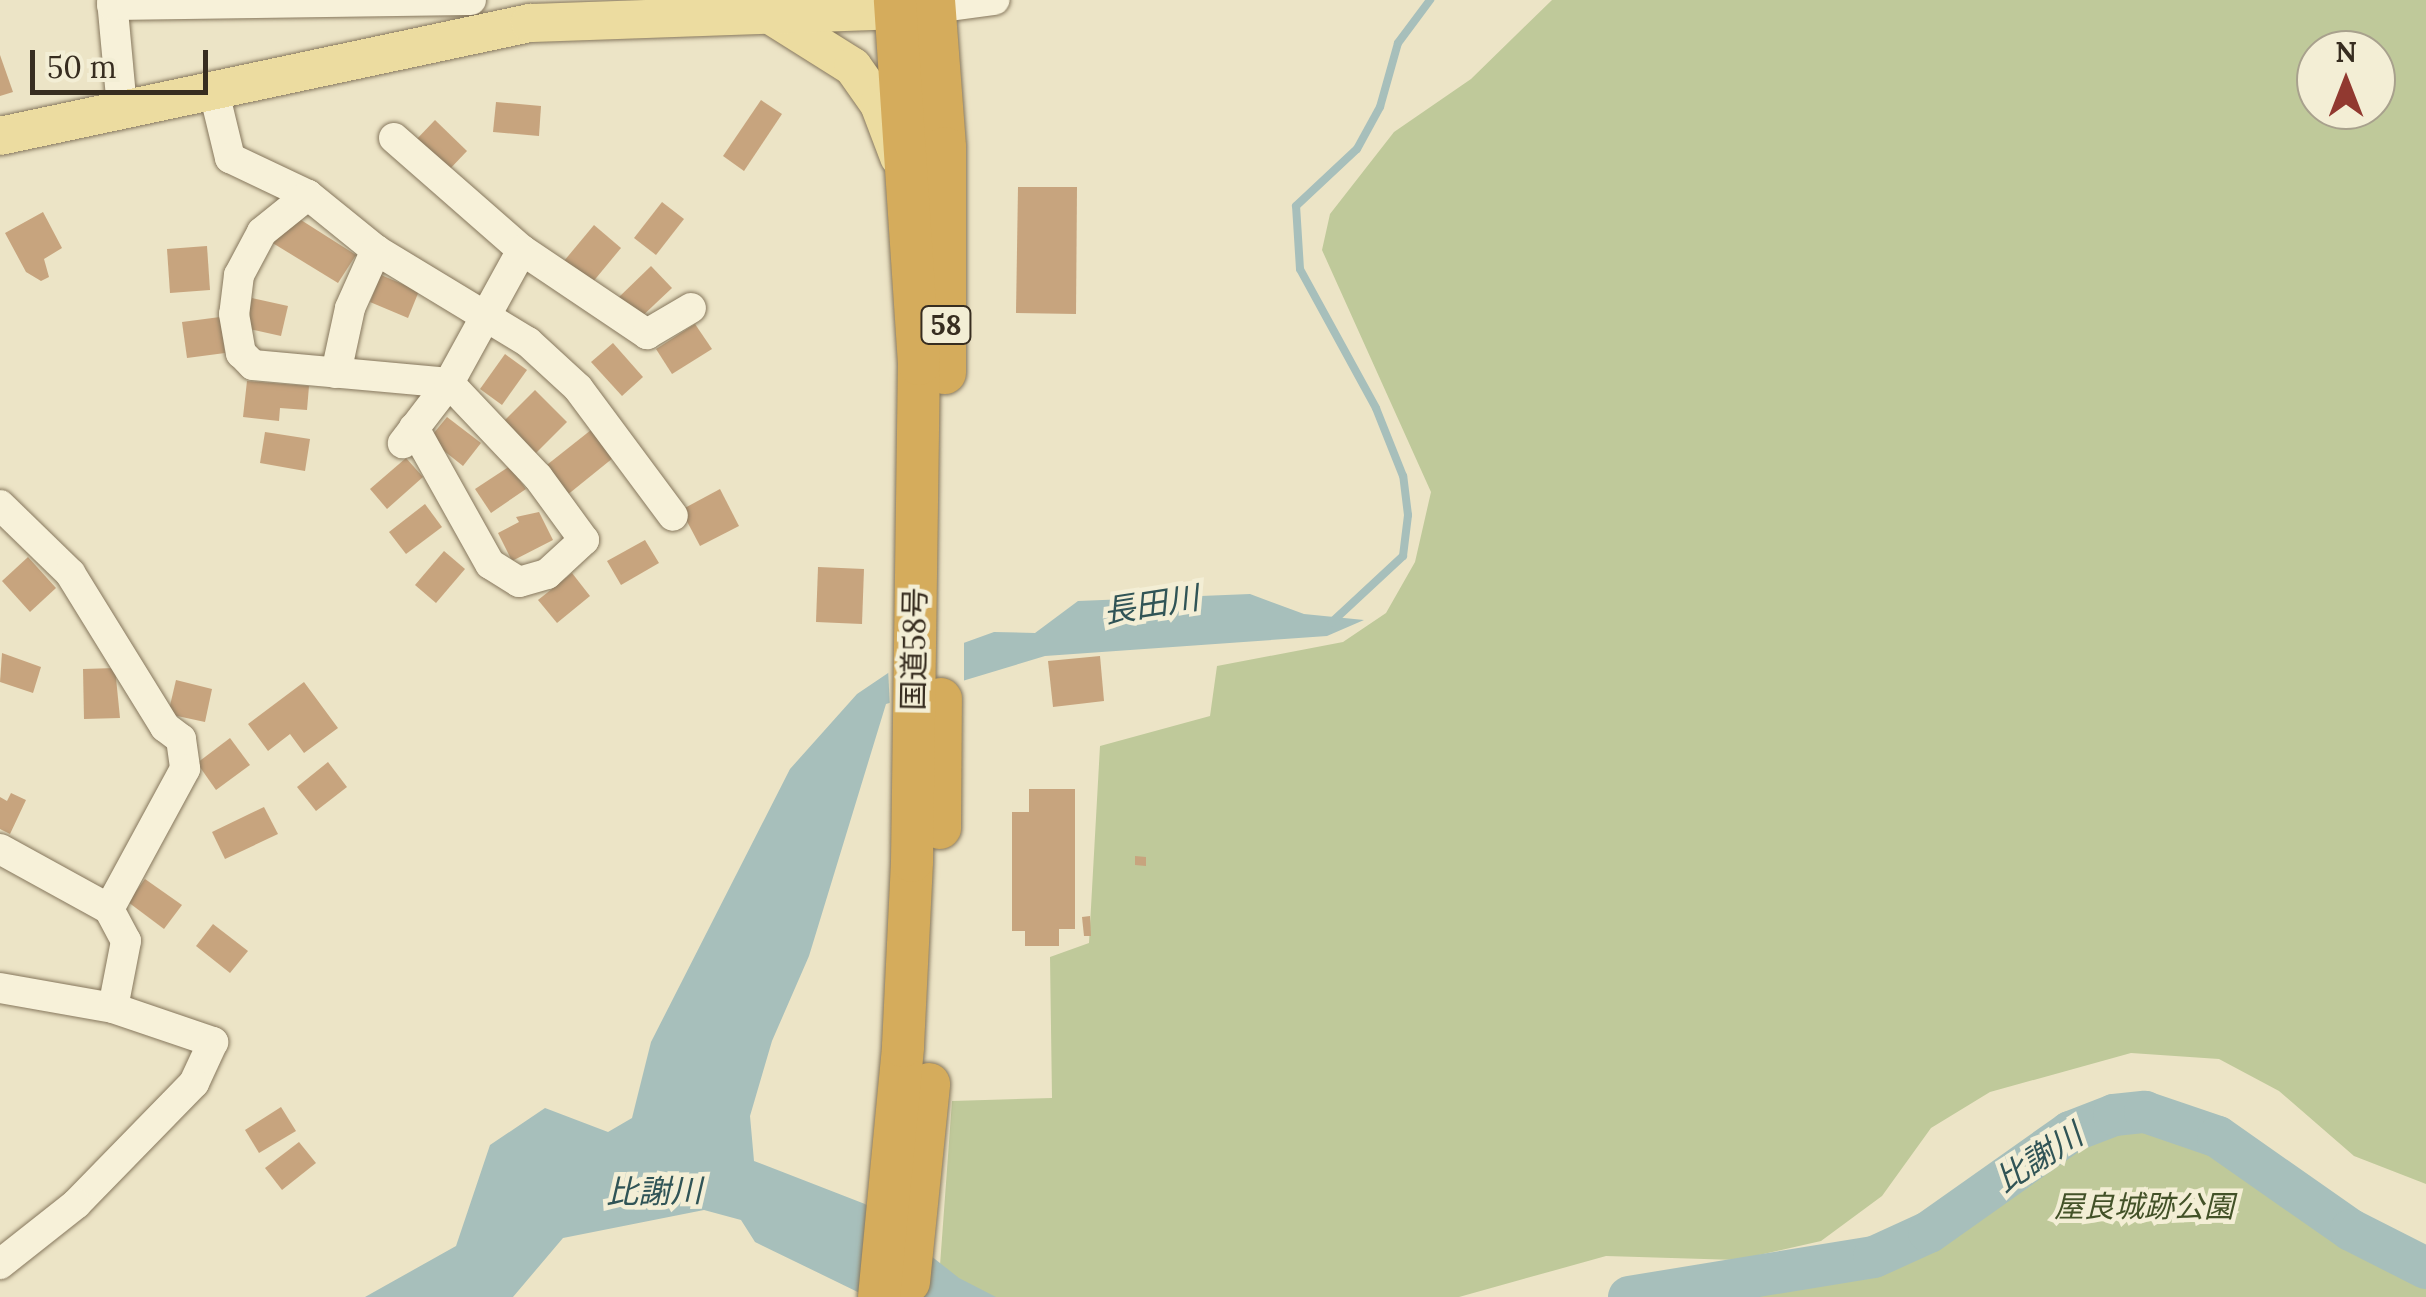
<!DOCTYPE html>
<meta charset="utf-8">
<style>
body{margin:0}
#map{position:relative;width:2426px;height:1297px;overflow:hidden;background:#ece4c6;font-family:Lora,"Noto Sans JP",serif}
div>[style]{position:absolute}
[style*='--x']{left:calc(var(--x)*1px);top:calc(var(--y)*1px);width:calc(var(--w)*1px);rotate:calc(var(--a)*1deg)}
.green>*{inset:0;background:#bfc99a}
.water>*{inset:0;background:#a7bfbb}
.pier>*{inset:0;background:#ece4c6}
.stream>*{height:8px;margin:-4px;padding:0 4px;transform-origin:4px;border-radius:4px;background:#a7bfbb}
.river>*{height:42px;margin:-21px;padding:0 21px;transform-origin:21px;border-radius:21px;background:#a7bfbb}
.building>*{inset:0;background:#c7a47e}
.roads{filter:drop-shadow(0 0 2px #86775d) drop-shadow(0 0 2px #86775d)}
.minor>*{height:30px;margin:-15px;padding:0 15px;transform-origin:15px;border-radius:15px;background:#f7f1d9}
.major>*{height:38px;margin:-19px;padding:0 19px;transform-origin:19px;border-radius:19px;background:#ecdca0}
.highway>*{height:42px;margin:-21px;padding:0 21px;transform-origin:21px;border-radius:21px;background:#d5ac5c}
span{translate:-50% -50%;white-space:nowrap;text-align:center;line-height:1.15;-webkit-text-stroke:9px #f3eed5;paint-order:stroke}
.shield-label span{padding:2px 8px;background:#f3eed5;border:2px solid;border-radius:8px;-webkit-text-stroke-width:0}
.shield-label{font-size:28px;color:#372d20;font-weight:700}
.street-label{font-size:30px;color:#372d20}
.park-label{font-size:30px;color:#435228;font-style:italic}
.water-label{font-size:32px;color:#305456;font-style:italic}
.north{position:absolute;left:2296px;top:30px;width:100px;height:100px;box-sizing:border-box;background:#f3eed5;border:2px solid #a8a18d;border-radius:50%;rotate:0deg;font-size:28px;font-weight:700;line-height:40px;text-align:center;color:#372d20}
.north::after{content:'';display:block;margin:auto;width:35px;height:45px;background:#913930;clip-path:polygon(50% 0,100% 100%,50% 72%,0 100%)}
.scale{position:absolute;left:30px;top:50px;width:178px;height:45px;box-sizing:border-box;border:5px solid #372d20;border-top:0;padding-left:12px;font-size:30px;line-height:35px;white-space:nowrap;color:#372d20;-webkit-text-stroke:8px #f3eed5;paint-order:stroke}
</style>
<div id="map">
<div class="green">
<div style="clip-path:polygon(evenodd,1552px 0,2426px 0,2426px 1184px,2354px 1156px,2279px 1091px,2219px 1059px,2131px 1053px,1990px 1092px,1931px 1128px,1882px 1196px,1821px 1241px,1737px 1260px,1606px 1256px,1459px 1297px,989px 1297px,939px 1279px,952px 1101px,1052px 1098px,1050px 957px,1089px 943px,1100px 746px,1210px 716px,1217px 666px,1343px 642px,1386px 613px,1415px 562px,1431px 492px,1322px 250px,1330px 214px,1394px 132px,1471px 79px,1552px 0,2316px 50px,2376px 50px,2376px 110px,2316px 110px,2316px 50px)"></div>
<div style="clip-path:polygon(2145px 1112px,2194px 1126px,2371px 1241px,2426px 1266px,2426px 1297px,1636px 1297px,1856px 1261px,1929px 1232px,2070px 1132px)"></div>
</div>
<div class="water">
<div style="clip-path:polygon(1250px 594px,1304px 614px,1364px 620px,1327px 636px,1045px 656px,886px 704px,809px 956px,772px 1041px,750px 1116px,754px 1161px,865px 1204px,959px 1278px,996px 1297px,868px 1297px,755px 1242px,741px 1220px,704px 1210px,563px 1238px,513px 1297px,365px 1297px,456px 1246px,490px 1145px,545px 1108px,608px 1132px,632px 1118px,651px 1042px,790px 769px,857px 694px,897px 667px,994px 632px,1035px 633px,1078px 601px)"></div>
</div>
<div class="pier">
<div style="clip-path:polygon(964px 637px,964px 689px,890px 709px,888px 667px)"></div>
</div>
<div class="stream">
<div style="--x:1332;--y:622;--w:97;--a:-42.9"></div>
<div style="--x:1403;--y:556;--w:41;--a:-83"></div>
<div style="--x:1408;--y:515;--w:39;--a:-97"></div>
<div style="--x:1403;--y:476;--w:73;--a:-111.7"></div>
<div style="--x:1376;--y:408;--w:158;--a:-118.7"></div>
<div style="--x:1300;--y:269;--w:63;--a:-93.6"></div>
<div style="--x:1296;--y:206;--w:83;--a:-43.1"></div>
<div style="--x:1357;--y:149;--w:48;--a:-61.3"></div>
<div style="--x:1380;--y:107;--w:66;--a:-74.3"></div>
<div style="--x:1398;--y:43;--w:54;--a:-53.3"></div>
</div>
<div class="river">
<div style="--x:1629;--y:1297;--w:248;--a:-9.3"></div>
<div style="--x:1874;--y:1257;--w:60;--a:-24.4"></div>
<div style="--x:1929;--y:1232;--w:173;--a:-35.3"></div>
<div style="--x:2070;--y:1132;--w:47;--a:-21.1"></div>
<div style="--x:2114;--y:1115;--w:31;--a:-6"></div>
<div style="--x:2145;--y:1112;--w:77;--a:18.9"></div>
<div style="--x:2218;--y:1137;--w:162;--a:35"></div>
<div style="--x:2351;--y:1230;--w:84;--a:26.9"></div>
</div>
<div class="building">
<div style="clip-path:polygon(0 55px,13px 92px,0 96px)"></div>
<div style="clip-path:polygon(761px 100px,782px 114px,744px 171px,723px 156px)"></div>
<div style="clip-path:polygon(496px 102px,541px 106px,539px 136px,493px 132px)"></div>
<div style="clip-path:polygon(435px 120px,467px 151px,447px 172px,414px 142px)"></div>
<div style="clip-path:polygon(1018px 187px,1077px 187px,1076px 314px,1016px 313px)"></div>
<div style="clip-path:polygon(662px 202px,684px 219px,656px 255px,634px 238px)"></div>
<div style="clip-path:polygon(43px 212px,62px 248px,44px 259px,49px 277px,41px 281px,26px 272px,5px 233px)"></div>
<div style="clip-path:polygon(290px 213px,356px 255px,338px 283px,271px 242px)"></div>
<div style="clip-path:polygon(594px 225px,621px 248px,592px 283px,564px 261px)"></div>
<div style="clip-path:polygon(207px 246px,210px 290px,170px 293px,167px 249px)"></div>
<div style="clip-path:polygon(651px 266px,672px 288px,637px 321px,617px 299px)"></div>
<div style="clip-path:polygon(381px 275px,419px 291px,408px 318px,370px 302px)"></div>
<div style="clip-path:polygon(252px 298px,288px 306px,281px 336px,245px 328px)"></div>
<div style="clip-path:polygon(220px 317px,225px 353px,187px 358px,182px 322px)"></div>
<div style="clip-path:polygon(695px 324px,712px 349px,672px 374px,656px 349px)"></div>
<div style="clip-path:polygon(613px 343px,643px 377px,622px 396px,591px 362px)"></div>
<div style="clip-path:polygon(505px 354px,527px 370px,502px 405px,480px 389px)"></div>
<div style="clip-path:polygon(247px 381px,309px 386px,307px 410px,280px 408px,279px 421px,243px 417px)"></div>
<div style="clip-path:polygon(535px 390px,567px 422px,535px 454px,503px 422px)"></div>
<div style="clip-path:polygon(447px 417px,481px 443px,463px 466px,429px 439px)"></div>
<div style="clip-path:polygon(591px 430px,613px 458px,566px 496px,543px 468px)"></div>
<div style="clip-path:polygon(265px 432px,310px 439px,305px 471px,260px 463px)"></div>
<div style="clip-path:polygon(406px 458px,423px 477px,387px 509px,370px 489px)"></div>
<div style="clip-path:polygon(510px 466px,526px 489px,491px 513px,475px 489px)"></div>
<div style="clip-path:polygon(720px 489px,739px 526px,700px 546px,681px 510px)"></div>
<div style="clip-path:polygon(425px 504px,442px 527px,406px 554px,389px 532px)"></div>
<div style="clip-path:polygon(539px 512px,553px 540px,512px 561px,498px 533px,519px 522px,516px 517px)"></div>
<div style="clip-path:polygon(645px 540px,659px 563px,621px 585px,607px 561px)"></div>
<div style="clip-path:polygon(444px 551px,465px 569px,436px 603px,415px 585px)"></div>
<div style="clip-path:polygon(28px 557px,56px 588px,30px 612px,2px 581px)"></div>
<div style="clip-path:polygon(818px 567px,864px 569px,862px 624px,816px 622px)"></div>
<div style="clip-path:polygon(572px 573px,590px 596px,557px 623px,538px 600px)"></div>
<div style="clip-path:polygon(2px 653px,41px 667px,33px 693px,0 682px)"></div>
<div style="clip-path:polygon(1100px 656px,1104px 701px,1053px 707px,1048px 661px)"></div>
<div style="clip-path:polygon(115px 668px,120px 718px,84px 719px,83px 669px)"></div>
<div style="clip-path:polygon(176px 680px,212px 689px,205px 722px,168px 714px)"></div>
<div style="clip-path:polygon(304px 682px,338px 728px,304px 753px,290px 734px,268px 751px,248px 724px)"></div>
<div style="clip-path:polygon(230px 738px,250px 765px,216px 790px,197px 763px)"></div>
<div style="clip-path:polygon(328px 762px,347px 787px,316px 811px,297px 787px)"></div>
<div style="clip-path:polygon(1029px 789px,1075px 789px,1075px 929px,1059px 929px,1059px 946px,1025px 946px,1025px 931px,1012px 931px,1012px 812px,1029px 812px)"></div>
<div style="clip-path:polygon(11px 793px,26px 800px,10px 834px,0 829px,0 797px,7px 801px)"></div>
<div style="clip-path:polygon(264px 807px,278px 834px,225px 859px,212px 832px)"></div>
<div style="clip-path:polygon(1135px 856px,1146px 857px,1146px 866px,1135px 865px)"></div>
<div style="clip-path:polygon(145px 879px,182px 905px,164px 929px,128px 902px)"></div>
<div style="clip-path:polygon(1090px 916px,1091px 936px,1084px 936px,1082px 917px)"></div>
<div style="clip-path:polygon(213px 924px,248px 951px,230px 973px,196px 946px)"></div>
<div style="clip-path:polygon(281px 1107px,296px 1131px,259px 1153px,245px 1130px)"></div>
<div style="clip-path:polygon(299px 1142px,316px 1163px,282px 1190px,265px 1168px)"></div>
</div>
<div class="roads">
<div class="minor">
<div style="--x:112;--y:0;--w:108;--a:84.7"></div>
<div style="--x:112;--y:5;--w:359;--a:-0.8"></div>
<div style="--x:935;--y:8;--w:60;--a:-7.7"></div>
<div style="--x:214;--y:92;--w:68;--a:76.4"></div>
<div style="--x:230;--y:158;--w:86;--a:25.4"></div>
<div style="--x:308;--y:195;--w:87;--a:39"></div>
<div style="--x:376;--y:250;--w:178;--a:31.2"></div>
<div style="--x:528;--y:342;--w:68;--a:42.6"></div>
<div style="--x:578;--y:388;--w:159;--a:53.4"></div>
<div style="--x:394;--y:138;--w:170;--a:41.2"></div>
<div style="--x:522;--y:250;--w:152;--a:118.8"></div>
<div style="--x:449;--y:383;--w:76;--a:127.5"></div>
<div style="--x:308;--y:195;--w:59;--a:141.2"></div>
<div style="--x:262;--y:232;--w:49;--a:118.1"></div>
<div style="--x:239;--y:275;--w:39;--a:97"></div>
<div style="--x:234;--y:314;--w:40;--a:80"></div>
<div style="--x:241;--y:353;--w:17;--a:45"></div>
<div style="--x:253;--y:365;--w:197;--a:5.2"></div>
<div style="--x:449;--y:383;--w:129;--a:46.6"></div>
<div style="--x:538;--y:477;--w:78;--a:53.9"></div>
<div style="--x:584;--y:540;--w:50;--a:137.4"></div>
<div style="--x:547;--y:574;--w:29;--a:164"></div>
<div style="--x:519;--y:582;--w:34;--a:-148"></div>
<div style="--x:490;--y:564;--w:156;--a:-119.2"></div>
<div style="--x:522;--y:250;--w:151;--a:33.9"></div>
<div style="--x:647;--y:334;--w:51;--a:-30.6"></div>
<div style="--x:336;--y:373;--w:66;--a:-77.8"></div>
<div style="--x:350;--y:308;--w:64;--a:-65.9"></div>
<div style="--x:0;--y:505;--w:98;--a:44.2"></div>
<div style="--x:70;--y:573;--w:181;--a:58.3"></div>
<div style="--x:165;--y:727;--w:20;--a:37"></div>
<div style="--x:181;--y:739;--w:30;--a:82"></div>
<div style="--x:185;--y:769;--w:159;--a:118.5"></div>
<div style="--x:109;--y:909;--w:36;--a:62"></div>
<div style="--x:126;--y:941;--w:68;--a:101"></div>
<div style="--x:0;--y:849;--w:124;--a:28.8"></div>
<div style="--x:0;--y:988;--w:115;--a:10"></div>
<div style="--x:113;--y:1008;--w:106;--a:18.8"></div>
<div style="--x:213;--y:1042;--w:45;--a:114.9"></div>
<div style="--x:194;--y:1083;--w:169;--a:134.3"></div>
<div style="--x:76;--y:1204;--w:97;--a:141.7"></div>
</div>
<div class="major">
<div style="--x:775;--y:18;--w:92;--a:32.1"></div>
<div style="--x:853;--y:67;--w:45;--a:54.9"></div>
<div style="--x:879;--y:104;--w:57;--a:69.3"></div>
<div style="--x:0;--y:136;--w:542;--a:-12.04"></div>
<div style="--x:530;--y:23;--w:395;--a:-2"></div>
</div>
<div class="highway">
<div style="--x:934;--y:0;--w:148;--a:85.7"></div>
<div style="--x:945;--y:148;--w:225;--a:90"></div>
<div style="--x:940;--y:828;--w:129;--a:-89.6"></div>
<div style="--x:909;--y:1282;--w:199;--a:-84.2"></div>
<div style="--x:879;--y:1297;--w:252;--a:-84.5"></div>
<div style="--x:903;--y:1046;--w:185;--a:-87.2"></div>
<div style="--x:912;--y:861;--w:497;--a:-89.2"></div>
<div style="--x:919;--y:364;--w:365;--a:-93.8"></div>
</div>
</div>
<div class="shield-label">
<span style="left:946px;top:325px">58</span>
</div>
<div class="street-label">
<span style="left:914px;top:649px;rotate:-89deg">国道58号</span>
</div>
<div class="park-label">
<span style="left:2144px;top:1206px">屋良城跡公園</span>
</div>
<div class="water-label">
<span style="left:1151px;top:605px;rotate:-9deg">長田川</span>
<span style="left:2039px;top:1158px;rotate:-33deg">比謝川</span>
<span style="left:654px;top:1192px;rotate:-1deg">比謝川</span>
</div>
<div class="north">N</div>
<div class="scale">50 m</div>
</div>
